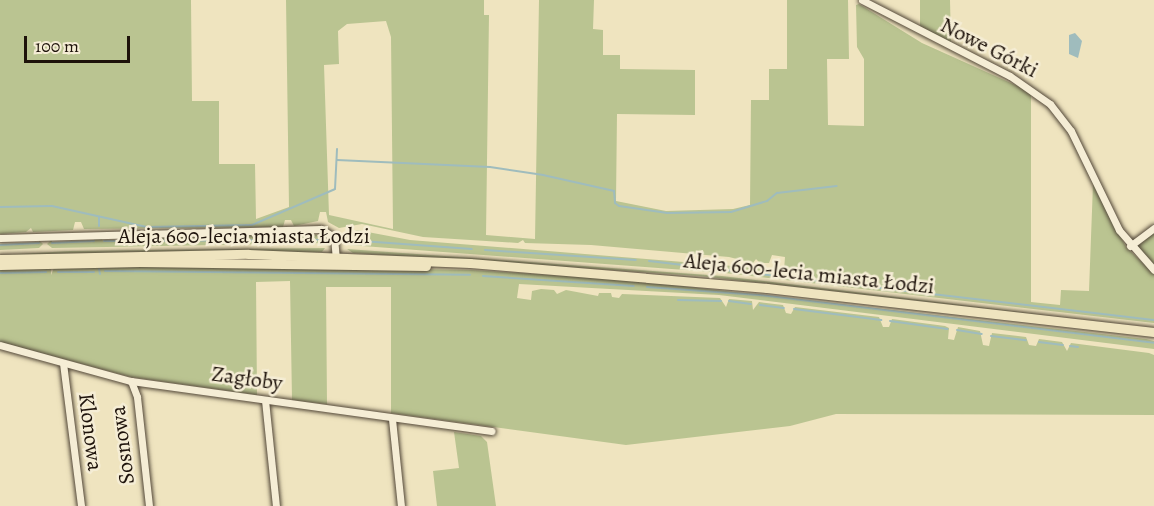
<!DOCTYPE html>
<meta charset="utf-8">
<style>
body{margin:0}
#map{position:relative;width:1154px;height:506px;overflow:hidden;background:#efe4bf;font-family:Alegreya,serif}
div>[style]{position:absolute}
[style*='--x']{left:calc(var(--x)*1px);top:calc(var(--y)*1px);width:calc(var(--w)*1px);rotate:calc(var(--a)*1deg)}
.green>*{inset:0;background:#bac491}
.water>*{inset:0;background:#9fbcbd}
.stream>*{height:2px;margin:-1px;padding:0 1px;transform-origin:1px;border-radius:1px;background:#9fbcbd}
.roads{filter:drop-shadow(0 0 2px #524738) drop-shadow(0 0 2px #524738)}
.minor>*{height:7px;margin:-3.5px;padding:0 3.5px;transform-origin:3.5px;border-radius:3.5px;background:#f5edd5}
.major>*{height:9px;margin:-4.5px;padding:0 4.5px;transform-origin:4.5px;border-radius:4.5px;background:#efe4bf}
span{translate:-50% -50%;white-space:nowrap;text-align:center;line-height:1.15;-webkit-text-stroke:5px #f5edd5;paint-order:stroke}
.street-label{font-size:22px;color:#1e130b}
.scale{position:absolute;left:24px;top:36px;width:106px;height:27px;box-sizing:border-box;border:3px solid #1e130b;border-top:0;padding-left:8px;font-size:18px;line-height:21px;white-space:nowrap;color:#1e130b;-webkit-text-stroke:4px #f5edd5;paint-order:stroke}
</style>
<div id="map">
<div class="green">
<div style="clip-path:polygon(evenodd,0 0,191px 0,192px 101px,219px 101px,219px 164px,255px 164px,256px 219px,289px 207px,286px 0,484px 0,484px 15px,489px 15px,486px 235px,535px 239px,539px 0,594px 0,593px 29px,603px 30px,603px 55px,620px 55px,620px 69px,695px 70px,695px 115px,617px 114px,616px 201px,666px 211px,733px 209px,750px 205px,751px 100px,769px 100px,769px 69px,787px 69px,787px 0,848px 0,849px 59px,827px 59px,828px 125px,864px 126px,864px 59px,857px 47px,856px 5px,859px 4px,922px 43px,1031px 92px,1031px 302px,1060px 305px,1061px 290px,1089px 291px,1093px 184px,1126px 247px,1154px 274px,1154px 323px,725px 273px,349px 245px,345px 243px,346px 235px,357px 230px,410px 240px,784px 270px,785px 257px,772px 255px,769px 263px,760px 263px,756px 259px,753px 263px,729px 257px,591px 245px,525px 243px,523px 240px,518px 243px,423px 237px,362px 224px,339px 228px,328px 222px,326px 212px,320px 212px,318px 221px,294px 226px,291px 220px,285px 220px,283px 227px,84px 229px,81px 222px,75px 222px,73px 230px,33px 232px,31px 228px,26px 232px,0 234px,0 0,386px 21px,391px 37px,393px 229px,329px 215px,324px 65px,339px 64px,338px 31px,347px 24px,386px 21px)"></div>
<div style="clip-path:polygon(920px 0,950px 0,951px 43px,920px 28px)"></div>
<div style="clip-path:polygon(1154px 232px,1154px 264px,1137px 247px)"></div>
<div style="clip-path:polygon(310px 234px,323px 236px,326px 243px,52px 248px,47px 244px,52px 239px,52px 243px,94px 242px,94px 238px,64px 239px,94px 236px,130px 238px,101px 238px,104px 242px,148px 241px,149px 238px)"></div>
<div style="clip-path:polygon(39px 240px,43px 244px,39px 248px,0 250px,0 245px,39px 244px)"></div>
<div style="clip-path:polygon(325px 248px,322px 252px,0 255px,70px 251px)"></div>
<div style="clip-path:polygon(347px 249px,722px 276px,1087px 320px,700px 276px,353px 253px)"></div>
<div style="clip-path:polygon(130px 265px,472px 270px,629px 280px,1146px 339px,1154px 341px,1154px 349px,719px 295px,519px 284px,517px 298px,531px 300px,532px 291px,541px 289px,554px 290px,557px 294px,566px 290px,598px 296px,599px 293px,611px 293px,612px 297px,619px 298px,622px 294px,720px 298px,726px 307px,729px 299px,752px 301px,753px 310px,759px 302px,783px 305px,786px 313px,791px 314px,795px 307px,879px 317px,883px 327px,889px 327px,892px 319px,945px 326px,949px 328px,948px 339px,954px 340px,958px 327px,980px 331px,983px 345px,989px 346px,992px 333px,1026px 337px,1029px 345px,1036px 346px,1039px 339px,1062px 342px,1067px 351px,1071px 343px,1149px 353px,1154px 355px,1154px 415px,836px 414px,790px 426px,626px 445px,391px 413px,391px 287px,326px 287px,327px 404px,292px 400px,290px 281px,256px 282px,257px 395px,131px 377px,0 342px,0 268px,51px 268px,51px 275px,54px 268px)"></div>
<div style="clip-path:polygon(454px 432px,481px 436px,487px 442px,496px 506px,437px 506px,433px 471px,459px 468px)"></div>
</div>
<div class="water">
<div style="clip-path:polygon(1075px 33px,1082px 41px,1078px 58px,1069px 54px,1069px 35px)"></div>
</div>
<div class="stream">
<div style="--x:337;--y:160;--w:153;--a:2.6"></div>
<div style="--x:490;--y:167;--w:54;--a:8.6"></div>
<div style="--x:543;--y:175;--w:73;--a:12.7"></div>
<div style="--x:614;--y:191;--w:12;--a:85"></div>
<div style="--x:615;--y:203;--w:5;--a:37"></div>
<div style="--x:619;--y:206;--w:49;--a:8.3"></div>
<div style="--x:667;--y:213;--w:64;--a:-0.9"></div>
<div style="--x:731;--y:212;--w:38;--a:-17"></div>
<div style="--x:767;--y:201;--w:13;--a:-39"></div>
<div style="--x:777;--y:193;--w:60;--a:-6.7"></div>
<div style="--x:0;--y:207;--w:52;--a:-1.1"></div>
<div style="--x:52;--y:206;--w:97;--a:12.5"></div>
<div style="--x:147;--y:227;--w:105;--a:-1.1"></div>
<div style="--x:252;--y:225;--w:90;--a:-23.4"></div>
<div style="--x:335;--y:189;--w:40;--a:-87.1"></div>
<div style="--x:99;--y:217;--w:9;--a:90"></div>
<div style="--x:348;--y:240;--w:124;--a:4.2"></div>
<div style="--x:104;--y:241;--w:220;--a:-0.3"></div>
<div style="--x:52;--y:243;--w:42;--a:-2.7"></div>
<div style="--x:0;--y:245;--w:39;--a:-3"></div>
<div style="--x:485;--y:250;--w:151;--a:3.8"></div>
<div style="--x:649;--y:261;--w:508;--a:6.66"></div>
<div style="--x:99;--y:269;--w:5;--a:79"></div>
<div style="--x:105;--y:271;--w:365;--a:0.6"></div>
<div style="--x:58;--y:272;--w:36;--a:0"></div>
<div style="--x:0;--y:273;--w:46;--a:-1.2"></div>
<div style="--x:483;--y:276;--w:151;--a:3.8"></div>
<div style="--x:647;--y:287;--w:112;--a:4.1"></div>
<div style="--x:759;--y:295;--w:398;--a:6.9"></div>
<div style="--x:678;--y:300;--w:43;--a:1.3"></div>
<div style="--x:729;--y:301;--w:22;--a:8"></div>
<div style="--x:760;--y:305;--w:24;--a:7"></div>
<div style="--x:794;--y:309;--w:88;--a:7.2"></div>
<div style="--x:890;--y:321;--w:58;--a:8"></div>
<div style="--x:957;--y:330;--w:25;--a:9"></div>
<div style="--x:991;--y:336;--w:35;--a:7"></div>
<div style="--x:1039;--y:342;--w:24;--a:7"></div>
<div style="--x:1070;--y:346;--w:8;--a:7"></div>
</div>
<div class="roads">
<div class="minor">
<div style="--x:862;--y:0;--w:166;--a:27.2"></div>
<div style="--x:1010;--y:76;--w:49;--a:35"></div>
<div style="--x:1050;--y:104;--w:34;--a:52"></div>
<div style="--x:1071;--y:131;--w:110;--a:64.1"></div>
<div style="--x:1119;--y:230;--w:53;--a:48.8"></div>
<div style="--x:0;--y:238;--w:321;--a:-1.6"></div>
<div style="--x:321;--y:229;--w:15;--a:32"></div>
<div style="--x:334;--y:237;--w:25;--a:85"></div>
<div style="--x:1130;--y:246;--w:30;--a:-37"></div>
<div style="--x:0;--y:345;--w:136;--a:15.4"></div>
<div style="--x:131;--y:381;--w:364;--a:7.9"></div>
<div style="--x:63;--y:363;--w:144;--a:82.8"></div>
<div style="--x:131;--y:381;--w:17;--a:69"></div>
<div style="--x:137;--y:397;--w:110;--a:83.7"></div>
<div style="--x:265;--y:400;--w:107;--a:84.1"></div>
<div style="--x:392;--y:419;--w:87;--a:84.1"></div>
</div>
<div class="major">
<div style="--x:0;--y:259;--w:248;--a:-1.2"></div>
<div style="--x:248;--y:254;--w:222;--a:2.3"></div>
<div style="--x:470;--y:263;--w:298;--a:4.8"></div>
<div style="--x:767;--y:288;--w:389;--a:6.5"></div>
<div style="--x:0;--y:265;--w:140;--a:-1.2"></div>
<div style="--x:140;--y:262;--w:286;--a:0.8"></div>
</div>
</div>
<div class="street-label">
<span style="left:989px;top:48px;rotate:27deg">Nowe Górki</span>
<span style="left:244px;top:237px">Aleja 600-lecia miasta Łodzi</span>
<span style="left:809px;top:274px;rotate:6deg">Aleja 600-lecia miasta Łodzi</span>
<span style="left:247px;top:379px;rotate:8deg">Zagłoby</span>
<span style="left:90px;top:432px;rotate:83deg">Klonowa</span>
<span style="left:123px;top:445px;rotate:-97deg">Sosnowa</span>
</div>
<div class="scale">100 m</div>
</div>
